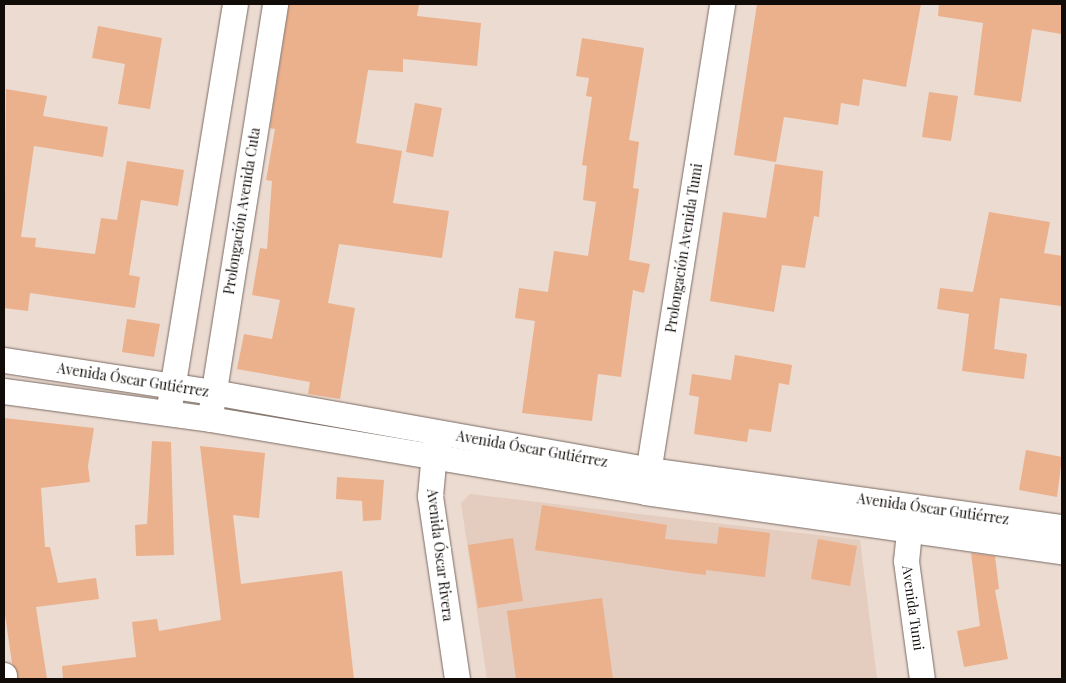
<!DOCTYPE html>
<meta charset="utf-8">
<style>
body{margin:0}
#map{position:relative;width:1066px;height:683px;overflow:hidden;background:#ecdbd1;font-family:"Playfair Display",serif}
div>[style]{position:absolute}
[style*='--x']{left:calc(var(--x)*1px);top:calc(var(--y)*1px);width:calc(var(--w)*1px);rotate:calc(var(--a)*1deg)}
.built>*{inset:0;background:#e4ccbe}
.building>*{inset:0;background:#ebb08c}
.roads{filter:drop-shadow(0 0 1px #7a6b63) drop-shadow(0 0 1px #7a6b63)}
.minor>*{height:25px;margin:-12.5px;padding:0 12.5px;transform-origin:12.5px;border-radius:12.5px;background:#fff}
span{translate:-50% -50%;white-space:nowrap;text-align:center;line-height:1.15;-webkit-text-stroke:4.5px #fff;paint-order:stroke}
.street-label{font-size:14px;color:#120c09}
.frame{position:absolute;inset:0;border:5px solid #120c09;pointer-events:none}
</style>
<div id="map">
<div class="built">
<div style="clip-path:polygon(470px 494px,860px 540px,877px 679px,487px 679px,461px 503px)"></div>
</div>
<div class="building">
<div style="clip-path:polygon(289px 4px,419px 4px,417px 16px,481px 23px,477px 66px,403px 59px,403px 72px,368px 70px,356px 143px,402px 151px,393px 203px,449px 211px,442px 258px,339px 244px,328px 303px,355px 308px,340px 399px,308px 394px,310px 382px,237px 369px,244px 334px,272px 339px,280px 300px,252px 295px,260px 248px,267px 249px,272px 181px,266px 180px,275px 129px,270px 128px)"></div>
<div style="clip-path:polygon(757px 4px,921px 4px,906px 87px,863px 79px,859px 106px,841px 103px,838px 125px,784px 117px,776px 162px,734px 155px)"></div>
<div style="clip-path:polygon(939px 4px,1062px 4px,1062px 34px,1032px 29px,1021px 102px,974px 95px,983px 23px,938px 16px)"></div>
<div style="clip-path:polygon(98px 26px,162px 38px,150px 109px,118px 104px,125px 64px,92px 58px)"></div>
<div style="clip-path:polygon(582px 38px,644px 48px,629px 140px,639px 142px,633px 188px,639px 189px,629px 260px,650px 264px,644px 293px,633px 290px,621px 377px,598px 374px,592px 421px,522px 413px,535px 321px,515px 318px,519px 288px,548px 292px,554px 251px,588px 256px,596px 202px,583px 200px,587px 166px,582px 165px,592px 97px,586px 96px,589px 78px,576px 76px)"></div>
<div style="clip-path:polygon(6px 89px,47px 96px,43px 116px,108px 127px,103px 157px,34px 146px,21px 237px,36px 238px,35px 247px,95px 254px,101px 218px,117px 220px,127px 161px,184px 170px,178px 206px,141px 200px,129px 275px,140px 277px,135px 308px,30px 293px,28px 311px,4px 308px)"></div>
<div style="clip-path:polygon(929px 92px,958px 96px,951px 141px,922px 137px)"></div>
<div style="clip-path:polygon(415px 103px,442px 108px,433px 157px,406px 152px)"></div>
<div style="clip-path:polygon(775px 164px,823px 171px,819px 217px,814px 216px,805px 268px,782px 265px,774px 312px,710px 301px,723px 212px,766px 218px)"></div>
<div style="clip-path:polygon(989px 212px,1050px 222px,1044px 253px,1062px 256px,1061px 306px,1000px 298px,994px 349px,1027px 354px,1024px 379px,962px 371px,969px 314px,937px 309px,940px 288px,973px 292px)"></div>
<div style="clip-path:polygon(127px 319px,160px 324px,154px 357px,122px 352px)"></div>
<div style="clip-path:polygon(735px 355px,792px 365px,789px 385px,779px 383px,771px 432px,749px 429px,747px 442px,694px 434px,699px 397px,689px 395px,692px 374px,731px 380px)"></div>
<div style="clip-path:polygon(4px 418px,94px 428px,88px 466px,90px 482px,41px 488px,45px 547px,50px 547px,58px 583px,96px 578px,99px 599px,36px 607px,47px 679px,18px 679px,12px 663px,4px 608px)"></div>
<div style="clip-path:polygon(152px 441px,171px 442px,174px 555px,136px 556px,135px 525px,147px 524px)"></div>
<div style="clip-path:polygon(200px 446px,265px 453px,259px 518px,233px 515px,241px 584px,342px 571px,354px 679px,63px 679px,62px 666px,136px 657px,132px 622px,157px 619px,159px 631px,221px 620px)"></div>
<div style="clip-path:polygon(1026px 450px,1062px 457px,1057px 497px,1019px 490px)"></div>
<div style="clip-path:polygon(337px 477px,384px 480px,381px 520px,363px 521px,362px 501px,336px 499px)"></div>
<div style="clip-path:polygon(542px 505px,667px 525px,665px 539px,717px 544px,719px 527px,770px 533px,765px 577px,706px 570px,706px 575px,689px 573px,535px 550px)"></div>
<div style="clip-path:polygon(513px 538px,523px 601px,478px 608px,468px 545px)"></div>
<div style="clip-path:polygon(818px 539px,857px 546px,850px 586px,811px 579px)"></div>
<div style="clip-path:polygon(971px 553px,995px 556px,999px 589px,995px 590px,1008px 659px,964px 667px,957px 631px,980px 626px)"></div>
<div style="clip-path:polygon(602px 598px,613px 679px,516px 679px,507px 611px)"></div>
</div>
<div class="roads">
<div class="minor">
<div style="--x:4;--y:360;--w:211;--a:8.7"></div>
<div style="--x:213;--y:392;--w:444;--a:10.1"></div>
<div style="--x:650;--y:470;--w:416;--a:7.9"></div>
<div style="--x:4;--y:391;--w:208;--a:7.7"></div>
<div style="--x:210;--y:419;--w:441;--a:9.5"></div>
<div style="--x:645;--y:492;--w:421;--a:8.1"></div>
<div style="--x:170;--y:401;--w:402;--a:-80.7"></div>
<div style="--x:211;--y:409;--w:410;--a:-81"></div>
<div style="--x:435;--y:441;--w:55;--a:95.2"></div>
<div style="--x:430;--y:496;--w:185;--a:81.6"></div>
<div style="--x:646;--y:485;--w:487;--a:-81"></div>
<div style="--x:911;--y:511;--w:50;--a:95.7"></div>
<div style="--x:906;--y:561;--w:119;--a:82.3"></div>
<div style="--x:4;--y:675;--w:4;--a:90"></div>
</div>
</div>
<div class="street-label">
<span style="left:242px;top:211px;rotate:-81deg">Prolongación Avenida Cuta</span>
<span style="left:684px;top:248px;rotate:-81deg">Prolongación Avenida Tumi</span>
<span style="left:133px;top:380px;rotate:9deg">Avenida Óscar Gutiérrez</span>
<span style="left:532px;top:449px;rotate:10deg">Avenida Óscar Gutiérrez</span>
<span style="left:933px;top:509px;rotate:8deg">Avenida Óscar Gutiérrez</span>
<span style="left:440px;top:555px;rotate:83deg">Avenida Óscar Rivera</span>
<span style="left:913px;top:608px;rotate:82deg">Avenida Tumi</span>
</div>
<div class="frame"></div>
</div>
